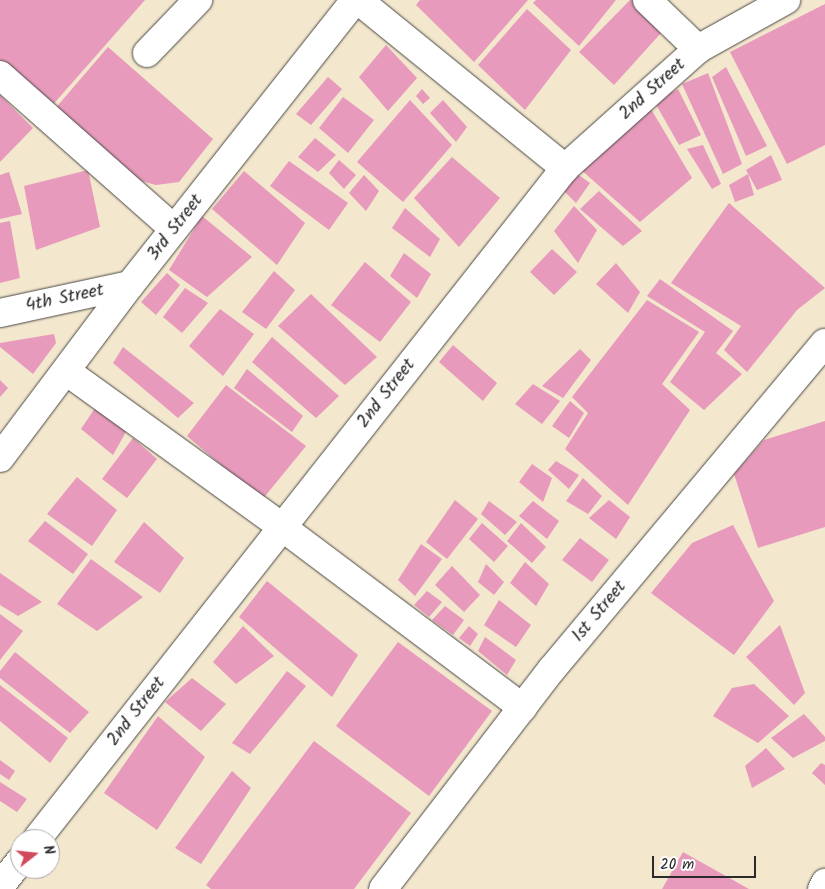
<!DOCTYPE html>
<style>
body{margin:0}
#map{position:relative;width:825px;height:889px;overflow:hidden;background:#f3e7ce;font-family:Kalam,sans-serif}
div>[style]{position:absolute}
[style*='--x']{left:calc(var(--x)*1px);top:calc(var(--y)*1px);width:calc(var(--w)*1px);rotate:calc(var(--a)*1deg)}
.building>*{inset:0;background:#e79abc}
.roads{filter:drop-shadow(0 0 1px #494743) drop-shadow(0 0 1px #494743)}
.minor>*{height:28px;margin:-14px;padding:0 14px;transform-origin:14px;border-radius:14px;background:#fff}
span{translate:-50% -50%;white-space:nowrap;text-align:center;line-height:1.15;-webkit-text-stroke:4px #fff;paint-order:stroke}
.street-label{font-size:18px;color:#2b2b2b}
.north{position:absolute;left:10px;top:829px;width:50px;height:50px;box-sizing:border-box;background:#fff;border:1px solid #aaa;border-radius:50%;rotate:74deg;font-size:14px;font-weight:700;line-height:20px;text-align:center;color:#2b2b2b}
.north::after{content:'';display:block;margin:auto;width:18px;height:22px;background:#d1495b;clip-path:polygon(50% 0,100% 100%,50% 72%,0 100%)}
.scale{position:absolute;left:652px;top:856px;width:104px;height:22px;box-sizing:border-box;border:2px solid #2b2b2b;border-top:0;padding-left:6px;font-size:15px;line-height:18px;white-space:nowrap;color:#2b2b2b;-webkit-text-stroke:4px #fff;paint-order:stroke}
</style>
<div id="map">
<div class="building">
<div style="clip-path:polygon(0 0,145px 0,50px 108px,0 63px)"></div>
<div style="clip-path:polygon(420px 0,528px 0,474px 62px,416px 5px)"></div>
<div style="clip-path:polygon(536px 0,616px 0,579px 46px,533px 3px)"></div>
<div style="clip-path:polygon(630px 0,634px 0,661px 33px,614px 85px,579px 52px)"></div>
<div style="clip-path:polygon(825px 4px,825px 145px,787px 164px,730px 52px)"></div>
<div style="clip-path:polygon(527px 9px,571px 50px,525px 110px,478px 65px)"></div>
<div style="clip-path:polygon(386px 45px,417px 78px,388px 111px,359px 77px)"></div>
<div style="clip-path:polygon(108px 47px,213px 139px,179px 182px,156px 185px,137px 180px,53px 111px)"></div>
<div style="clip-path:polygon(726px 67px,767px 146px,746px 156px,712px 77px)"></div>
<div style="clip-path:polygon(708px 73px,742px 164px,723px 174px,682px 84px)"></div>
<div style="clip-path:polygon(328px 77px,342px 89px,311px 125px,296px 114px)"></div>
<div style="clip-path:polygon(422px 89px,430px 98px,423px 104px,416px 96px)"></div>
<div style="clip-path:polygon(678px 89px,701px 135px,679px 145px,654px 101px)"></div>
<div style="clip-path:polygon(0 95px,33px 128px,0 162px)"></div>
<div style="clip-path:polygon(343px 97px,374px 120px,348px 153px,319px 128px)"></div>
<div style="clip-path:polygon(410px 100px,452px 145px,403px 202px,357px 162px)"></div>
<div style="clip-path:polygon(443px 100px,467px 127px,456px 142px,430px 113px)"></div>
<div style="clip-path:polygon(648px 104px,692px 178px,640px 222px,579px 168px)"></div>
<div style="clip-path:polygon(315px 138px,336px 155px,318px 172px,298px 157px)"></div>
<div style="clip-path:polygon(703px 145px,721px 184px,712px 189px,687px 149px)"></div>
<div style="clip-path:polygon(771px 155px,782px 180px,757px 190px,746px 170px)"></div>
<div style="clip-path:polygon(452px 157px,500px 198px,459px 247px,414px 198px)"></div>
<div style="clip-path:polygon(339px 160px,356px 175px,344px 189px,329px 173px)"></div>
<div style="clip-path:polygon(289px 161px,348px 203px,329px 230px,270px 186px)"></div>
<div style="clip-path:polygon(88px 170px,100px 227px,36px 250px,24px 186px)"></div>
<div style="clip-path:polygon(244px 171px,305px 223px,277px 265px,212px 209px)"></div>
<div style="clip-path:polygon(9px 172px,22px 214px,0 219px,0 175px)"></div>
<div style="clip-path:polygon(576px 173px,590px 183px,576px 203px,562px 189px)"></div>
<div style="clip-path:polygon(748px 174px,754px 195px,735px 202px,729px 185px)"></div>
<div style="clip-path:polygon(364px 175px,379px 191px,366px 211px,349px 193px)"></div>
<div style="clip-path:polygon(599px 191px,642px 231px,623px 246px,580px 209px)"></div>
<div style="clip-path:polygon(729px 203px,825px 288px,797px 310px,747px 372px,724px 350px,741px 326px,671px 283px)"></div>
<div style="clip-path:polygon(574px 206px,597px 230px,578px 263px,554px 231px)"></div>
<div style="clip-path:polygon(405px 208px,440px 239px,430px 257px,392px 228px)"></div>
<div style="clip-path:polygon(202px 216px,252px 257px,207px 297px,169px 270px)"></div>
<div style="clip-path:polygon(10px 221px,20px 278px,0 283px,0 223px)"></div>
<div style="clip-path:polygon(552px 249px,577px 272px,554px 295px,530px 272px)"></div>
<div style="clip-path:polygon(404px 253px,431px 274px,417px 298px,390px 276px)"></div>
<div style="clip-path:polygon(365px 262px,411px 302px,380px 342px,331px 305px)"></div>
<div style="clip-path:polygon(616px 263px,640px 292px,628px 313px,596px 284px)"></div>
<div style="clip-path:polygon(274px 271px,295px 290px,266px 329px,242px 312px)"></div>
<div style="clip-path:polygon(167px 273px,180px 285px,156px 315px,141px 302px)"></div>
<div style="clip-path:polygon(660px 279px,733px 331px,716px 353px,742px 374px,704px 410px,670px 382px,705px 332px,647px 296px)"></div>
<div style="clip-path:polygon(185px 288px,208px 303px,182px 333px,163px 317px)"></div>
<div style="clip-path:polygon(311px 294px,377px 357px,345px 385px,278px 326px)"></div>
<div style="clip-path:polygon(647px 300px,699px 332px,662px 384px,690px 410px,628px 505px,565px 449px,588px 413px,572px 397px)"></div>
<div style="clip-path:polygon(220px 309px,254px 334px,223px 376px,189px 346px)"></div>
<div style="clip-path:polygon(54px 334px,56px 343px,33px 374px,0 347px,0 343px)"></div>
<div style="clip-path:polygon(272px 337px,339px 396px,316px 418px,252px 362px)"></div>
<div style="clip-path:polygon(453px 345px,497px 383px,483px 401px,439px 362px)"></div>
<div style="clip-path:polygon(123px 347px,194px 403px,178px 418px,113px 363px)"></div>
<div style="clip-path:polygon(580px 349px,591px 360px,563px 398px,542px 386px)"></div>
<div style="clip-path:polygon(247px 369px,303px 416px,292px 432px,234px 388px)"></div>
<div style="clip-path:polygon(0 380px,8px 388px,0 397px)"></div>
<div style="clip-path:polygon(533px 384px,560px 401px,542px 424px,515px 404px)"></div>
<div style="clip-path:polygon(226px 385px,306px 446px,262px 500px,187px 436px)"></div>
<div style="clip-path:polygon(570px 401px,584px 413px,569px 438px,552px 426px)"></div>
<div style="clip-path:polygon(97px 405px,127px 430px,113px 455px,81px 429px)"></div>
<div style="clip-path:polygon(825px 421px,825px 527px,758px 548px,734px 474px,764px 440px)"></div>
<div style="clip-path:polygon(133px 438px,157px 459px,127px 498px,102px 479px)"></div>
<div style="clip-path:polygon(556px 461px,579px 475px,569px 489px,548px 470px)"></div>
<div style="clip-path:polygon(532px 464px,552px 478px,543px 502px,519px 482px)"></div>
<div style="clip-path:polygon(77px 477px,117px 510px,92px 546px,47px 514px)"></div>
<div style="clip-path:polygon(583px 478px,602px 496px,588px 514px,566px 501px)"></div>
<div style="clip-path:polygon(455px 500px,478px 519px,447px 559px,426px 542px)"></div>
<div style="clip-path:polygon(609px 500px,630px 517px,616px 539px,589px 518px)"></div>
<div style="clip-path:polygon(489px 501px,517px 522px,505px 535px,481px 514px)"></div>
<div style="clip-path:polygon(533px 501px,559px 521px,547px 539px,519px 516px)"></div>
<div style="clip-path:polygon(45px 521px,88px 554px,73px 574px,28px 541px)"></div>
<div style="clip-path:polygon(144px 522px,184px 558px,160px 593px,114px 562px)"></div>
<div style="clip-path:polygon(482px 523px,508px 546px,494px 562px,469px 539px)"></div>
<div style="clip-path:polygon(521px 523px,546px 547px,532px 563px,507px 541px)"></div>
<div style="clip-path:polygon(733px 525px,774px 601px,734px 655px,651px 593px,692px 543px)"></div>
<div style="clip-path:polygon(580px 538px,609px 560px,592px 582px,562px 560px)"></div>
<div style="clip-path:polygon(421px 544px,442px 559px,415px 596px,398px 580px)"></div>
<div style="clip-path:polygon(91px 559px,143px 597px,97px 631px,57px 604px)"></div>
<div style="clip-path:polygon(525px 562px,549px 584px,536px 606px,510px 583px)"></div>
<div style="clip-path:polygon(486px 564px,504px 582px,494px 595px,478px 582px)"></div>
<div style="clip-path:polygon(452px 566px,480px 595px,464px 612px,435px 585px)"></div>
<div style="clip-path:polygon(0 573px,42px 602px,18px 616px,0 605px)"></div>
<div style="clip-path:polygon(267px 581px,358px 655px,332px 697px,239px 617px)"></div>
<div style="clip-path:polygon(427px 591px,442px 602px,429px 617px,414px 605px)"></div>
<div style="clip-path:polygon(499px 600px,531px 625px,516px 647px,484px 625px)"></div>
<div style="clip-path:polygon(445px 606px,464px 620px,453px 635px,432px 620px)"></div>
<div style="clip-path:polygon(0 614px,23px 631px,0 660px)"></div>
<div style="clip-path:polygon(780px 625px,805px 693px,794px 705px,746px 657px)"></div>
<div style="clip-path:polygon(243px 626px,274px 656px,236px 684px,213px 662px)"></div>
<div style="clip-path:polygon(469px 626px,478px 634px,470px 646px,459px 638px)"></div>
<div style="clip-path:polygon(485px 637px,516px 660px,507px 675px,478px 651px)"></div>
<div style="clip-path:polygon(398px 642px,492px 711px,429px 796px,336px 726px)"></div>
<div style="clip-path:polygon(15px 652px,89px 712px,70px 733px,0 678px,0 671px)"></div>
<div style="clip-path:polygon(287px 671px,306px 686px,250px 754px,232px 743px)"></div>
<div style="clip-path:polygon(192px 678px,226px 704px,201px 731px,165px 702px)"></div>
<div style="clip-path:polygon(754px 684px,789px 716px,758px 743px,713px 716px,732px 688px)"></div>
<div style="clip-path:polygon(0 685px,68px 738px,50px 763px,0 721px)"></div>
<div style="clip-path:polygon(804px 714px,825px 737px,825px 741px,793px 758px,771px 738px)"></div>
<div style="clip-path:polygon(158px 716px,205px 757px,157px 830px,104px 793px)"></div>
<div style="clip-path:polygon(314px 741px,411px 813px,354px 889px,211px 889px,206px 885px)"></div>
<div style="clip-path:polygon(766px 748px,785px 769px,752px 788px,745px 766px)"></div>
<div style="clip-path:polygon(0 760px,15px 771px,9px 780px,0 774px)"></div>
<div style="clip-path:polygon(821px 763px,825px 765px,825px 785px,812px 773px)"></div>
<div style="clip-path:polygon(232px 771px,251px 788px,201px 864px,175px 848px)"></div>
<div style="clip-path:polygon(0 782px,27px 799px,17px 812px,0 801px)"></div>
<div style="clip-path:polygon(683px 852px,749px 889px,662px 889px)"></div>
</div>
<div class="roads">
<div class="minor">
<div style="--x:358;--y:0;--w:267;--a:39.1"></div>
<div style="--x:647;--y:0;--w:71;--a:43.9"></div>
<div style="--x:147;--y:53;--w:74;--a:-46.1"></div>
<div style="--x:0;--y:75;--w:232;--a:41.5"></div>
<div style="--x:0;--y:313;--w:133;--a:-12.2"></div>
<div style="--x:66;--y:371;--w:266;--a:35.8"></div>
<div style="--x:282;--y:527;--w:301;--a:36.9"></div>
<div style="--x:0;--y:458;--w:216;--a:-53.1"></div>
<div style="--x:130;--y:285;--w:363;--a:-51.7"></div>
<div style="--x:37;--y:839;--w:854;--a:-51.8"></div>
<div style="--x:565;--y:168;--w:178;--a:-41.8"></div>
<div style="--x:698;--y:49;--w:101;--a:-29.1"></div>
<div style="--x:0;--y:886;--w:32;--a:-51"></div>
<div style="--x:383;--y:889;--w:277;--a:-52.5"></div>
<div style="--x:552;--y:669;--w:425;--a:-50.1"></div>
<div style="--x:822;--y:889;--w:7;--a:-63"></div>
</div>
</div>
<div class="street-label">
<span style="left:653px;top:90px;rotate:-42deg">2nd Street</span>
<span style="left:176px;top:228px;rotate:-52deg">3rd Street</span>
<span style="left:65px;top:299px;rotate:-12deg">4th Street</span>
<span style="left:387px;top:394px;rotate:-52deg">2nd Street</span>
<span style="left:600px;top:612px;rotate:-50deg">1st Street</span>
<span style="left:137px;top:712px;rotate:-52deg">2nd Street</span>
</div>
<div class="north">N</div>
<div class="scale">20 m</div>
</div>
